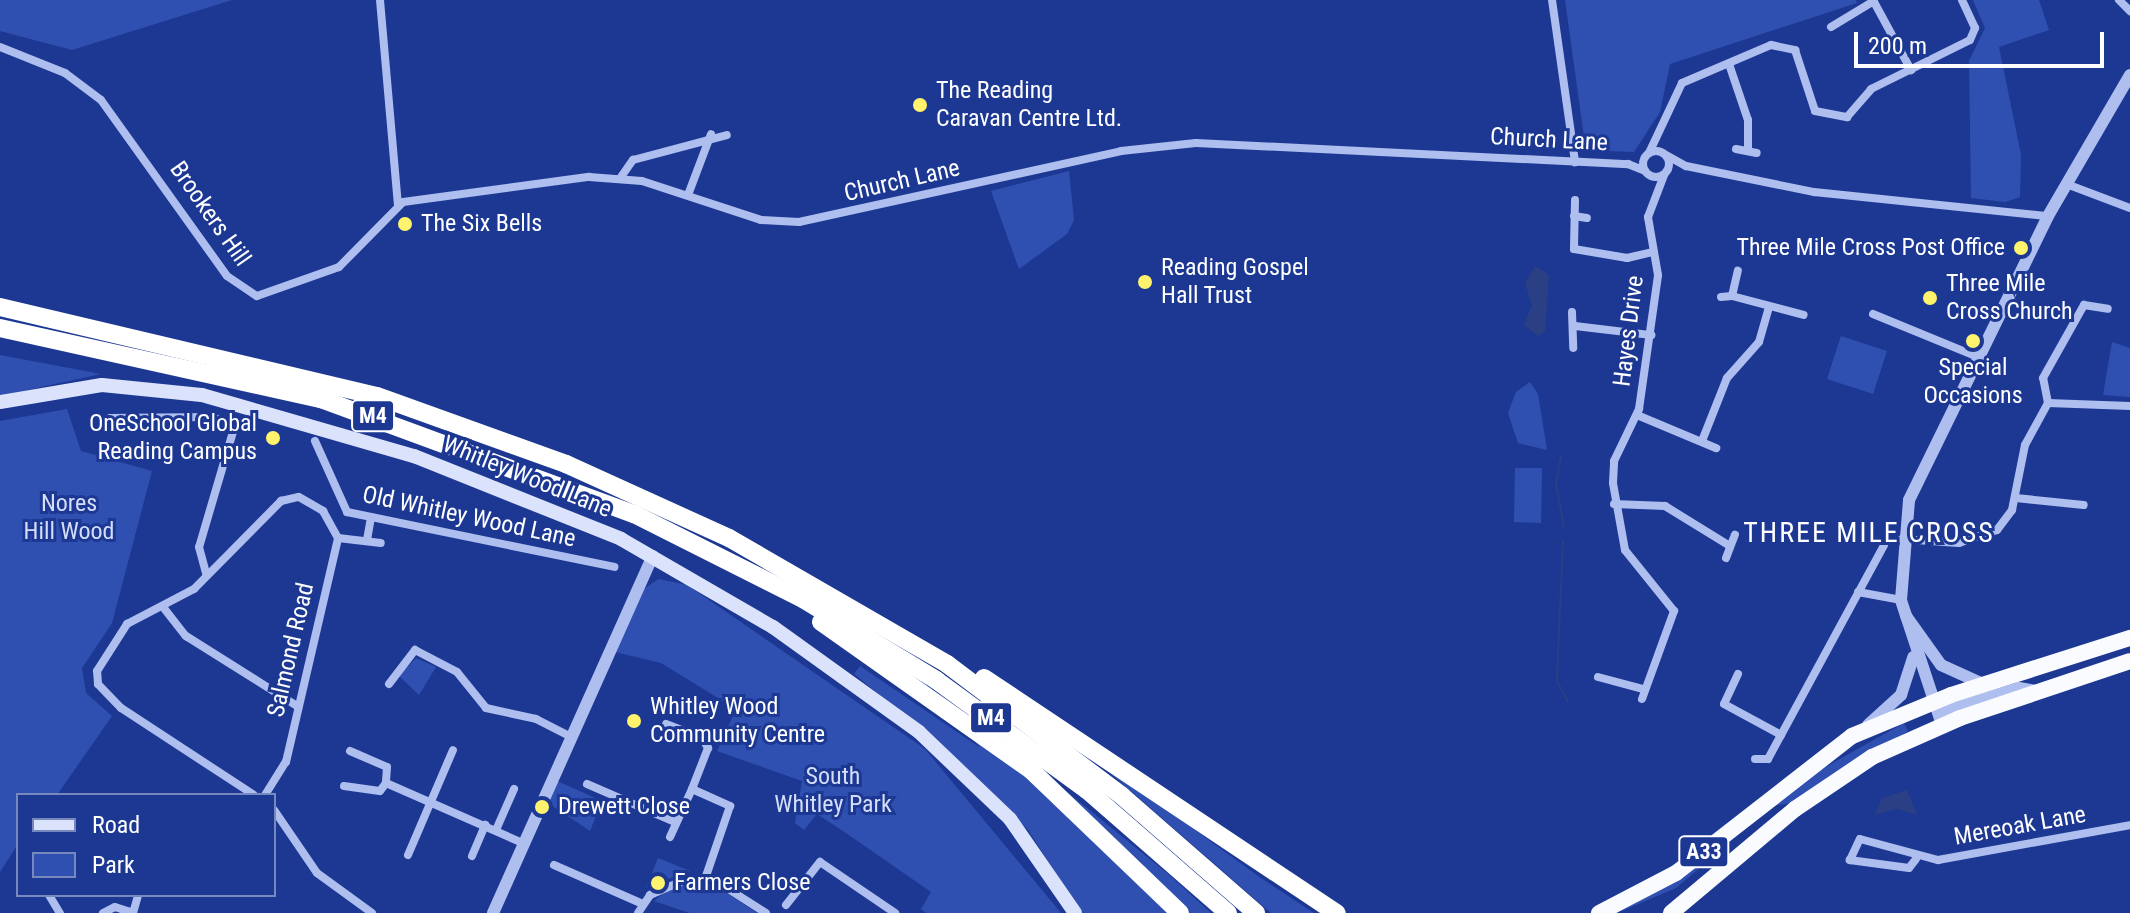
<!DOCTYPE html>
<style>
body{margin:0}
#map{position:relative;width:2130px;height:913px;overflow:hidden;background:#1c3893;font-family:"Roboto Condensed",sans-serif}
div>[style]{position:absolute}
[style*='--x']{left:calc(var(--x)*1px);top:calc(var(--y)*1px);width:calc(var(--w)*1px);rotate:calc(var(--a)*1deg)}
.green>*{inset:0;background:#3050b1}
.water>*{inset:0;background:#2a3f84}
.stream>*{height:2px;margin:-1px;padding:0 1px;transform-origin:1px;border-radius:1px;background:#2a3f84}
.minor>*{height:8px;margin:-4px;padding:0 4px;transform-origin:4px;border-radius:4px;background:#aebeef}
.minor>.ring{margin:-4px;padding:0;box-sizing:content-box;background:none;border:8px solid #aebeef;border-radius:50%}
.tertiary>*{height:12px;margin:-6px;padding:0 6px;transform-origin:6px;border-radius:6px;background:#aebeef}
.secondary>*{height:14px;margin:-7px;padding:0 7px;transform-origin:7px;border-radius:7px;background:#dbe2fb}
.trunk>*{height:16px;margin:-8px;padding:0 8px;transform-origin:8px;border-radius:8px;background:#fafbff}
.motorway>*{height:18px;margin:-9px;padding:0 9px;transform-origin:9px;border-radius:9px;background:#fff}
.dots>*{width:22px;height:22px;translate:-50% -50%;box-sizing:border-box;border:4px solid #1c3893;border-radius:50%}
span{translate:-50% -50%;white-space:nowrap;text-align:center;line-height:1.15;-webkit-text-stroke:6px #1c3893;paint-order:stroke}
.shield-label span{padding:2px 6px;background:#1c3893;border:2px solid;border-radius:6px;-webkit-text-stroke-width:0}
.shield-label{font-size:22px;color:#fff;font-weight:700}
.poi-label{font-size:24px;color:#fff}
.left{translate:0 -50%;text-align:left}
.right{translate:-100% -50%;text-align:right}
.street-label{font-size:24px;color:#fff}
.park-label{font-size:24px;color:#d4defa}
.quarter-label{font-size:28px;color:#fff;letter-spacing:2px}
.legend{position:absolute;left:16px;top:793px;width:260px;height:104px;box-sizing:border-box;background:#1c3893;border:2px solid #7788be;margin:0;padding:10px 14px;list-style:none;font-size:24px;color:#fff}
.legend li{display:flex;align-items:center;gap:16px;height:40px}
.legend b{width:40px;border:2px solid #7788be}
.scale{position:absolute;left:1854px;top:32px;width:250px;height:36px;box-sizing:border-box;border:4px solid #fff;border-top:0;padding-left:10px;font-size:24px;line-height:28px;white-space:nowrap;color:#fff;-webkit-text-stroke:6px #1c3893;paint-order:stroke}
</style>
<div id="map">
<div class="green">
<div style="clip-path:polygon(0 0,232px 0,72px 50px,0 31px)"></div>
<div style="clip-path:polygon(1565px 0,1856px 0,1857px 3px,1670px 64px,1660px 112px,1634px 152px,1608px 151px,1584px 137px)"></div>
<div style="clip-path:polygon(1973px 0,2039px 0,2049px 30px,1999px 47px,2021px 155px,2020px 197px,2005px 202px,1971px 198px,1969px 61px,1985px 28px)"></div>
<div style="clip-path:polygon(1069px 171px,1074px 220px,1067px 234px,1019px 269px,991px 191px)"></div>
<div style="clip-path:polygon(1841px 336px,1887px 351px,1873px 394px,1827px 379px)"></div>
<div style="clip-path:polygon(2112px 342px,2130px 348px,2130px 397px,2103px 395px)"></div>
<div style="clip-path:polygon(0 355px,101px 374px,0 396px)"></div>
<div style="clip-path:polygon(1530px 382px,1538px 394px,1547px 450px,1518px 443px,1508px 413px,1516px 392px)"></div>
<div style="clip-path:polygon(67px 409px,81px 451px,152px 471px,112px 623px,82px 668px,86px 693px,112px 716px,57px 795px,18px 795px,18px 844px,0 872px,0 421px)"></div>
<div style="clip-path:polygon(1515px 468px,1542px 468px,1541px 523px,1514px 522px)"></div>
<div style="clip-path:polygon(659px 579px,687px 585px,925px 749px,1061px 913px,926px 913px,921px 909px,931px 892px,846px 833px,817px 814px,804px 830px,795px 823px,802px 781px,717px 751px,736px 709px,661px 663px,615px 652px,645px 588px)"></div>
<div style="clip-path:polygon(416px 658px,436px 667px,419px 695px,399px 676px)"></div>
<div style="clip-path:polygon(860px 666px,979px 747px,967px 729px,1032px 780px,1174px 913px,1081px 913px,1028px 830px,940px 744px,854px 674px)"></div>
<div style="clip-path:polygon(1904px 723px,1908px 731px,1792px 803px,1772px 806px,1676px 888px,1617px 913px,1683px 877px,1806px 778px)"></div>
<div style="clip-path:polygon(1079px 746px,1261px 878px,1314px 913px,1271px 913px)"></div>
<div style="clip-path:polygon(1045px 774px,1167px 873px,1211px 913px,1188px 913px)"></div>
<div style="clip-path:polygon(555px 780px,602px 801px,590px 831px,545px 801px)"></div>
<div style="clip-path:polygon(658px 858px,690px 871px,646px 887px)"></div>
<div style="clip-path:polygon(704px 884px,728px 894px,757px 913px,689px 913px,654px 901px,674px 885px)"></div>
</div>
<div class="water">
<div style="clip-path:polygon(1535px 266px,1549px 275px,1545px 332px,1538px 336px,1524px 325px,1532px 305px,1525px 283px)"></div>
<div style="clip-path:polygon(1907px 790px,1917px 815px,1897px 809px,1874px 815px,1882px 798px)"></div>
</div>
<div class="stream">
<div style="--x:1561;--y:456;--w:28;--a:100"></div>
<div style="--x:1556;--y:484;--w:44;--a:79.5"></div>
<div style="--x:1563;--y:541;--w:140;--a:92.5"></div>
<div style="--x:1557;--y:681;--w:24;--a:62"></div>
</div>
<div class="minor">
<div style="--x:380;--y:0;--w:206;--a:85"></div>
<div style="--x:1552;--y:0;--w:164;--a:81.9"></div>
<div style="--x:1873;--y:0;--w:80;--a:61.5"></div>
<div style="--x:2119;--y:0;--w:16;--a:45"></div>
<div style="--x:1831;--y:27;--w:50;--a:-31.2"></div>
<div style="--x:0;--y:47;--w:70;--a:21.8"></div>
<div style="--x:65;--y:73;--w:45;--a:36.9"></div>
<div style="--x:101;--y:100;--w:216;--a:54.4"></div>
<div style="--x:227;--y:276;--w:36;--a:34"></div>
<div style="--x:257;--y:296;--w:87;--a:-19.5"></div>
<div style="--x:339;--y:267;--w:91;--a:-45.4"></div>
<div style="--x:403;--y:202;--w:188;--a:-7.7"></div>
<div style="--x:589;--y:177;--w:53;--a:4.3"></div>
<div style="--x:642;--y:181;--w:125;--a:18.1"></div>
<div style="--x:761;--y:220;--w:38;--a:3"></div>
<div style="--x:799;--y:222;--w:330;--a:-12.4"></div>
<div style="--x:1121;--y:151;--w:75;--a:-6.1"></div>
<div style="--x:1196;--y:143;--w:433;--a:2.8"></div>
<div style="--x:1628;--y:164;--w:18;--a:22"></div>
<div style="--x:1729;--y:64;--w:59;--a:71.3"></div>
<div style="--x:1748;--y:120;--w:30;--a:90"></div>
<div style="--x:1736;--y:149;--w:21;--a:11"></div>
<div class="ring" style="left:1643px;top:151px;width:18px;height:18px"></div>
<div style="--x:1649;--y:153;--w:77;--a:-64.8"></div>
<div style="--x:1682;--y:83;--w:97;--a:-23.1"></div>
<div style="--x:1771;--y:45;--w:25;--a:12"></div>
<div style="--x:1795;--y:50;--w:64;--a:71.8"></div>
<div style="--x:1815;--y:111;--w:33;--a:11"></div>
<div style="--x:1847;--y:117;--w:37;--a:-49"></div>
<div style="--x:1871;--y:89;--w:110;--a:-26.3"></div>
<div style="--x:1970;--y:40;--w:13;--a:-67"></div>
<div style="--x:1975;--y:28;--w:31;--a:-115"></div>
<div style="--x:1666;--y:155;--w:23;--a:29"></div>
<div style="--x:1686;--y:166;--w:131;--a:11.5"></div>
<div style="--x:1814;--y:192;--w:235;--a:5.9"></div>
<div style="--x:621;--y:177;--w:21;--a:-55"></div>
<div style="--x:633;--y:160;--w:97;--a:-14.9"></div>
<div style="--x:2069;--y:185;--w:65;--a:20.7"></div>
<div style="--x:688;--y:195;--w:65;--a:-69.3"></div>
<div style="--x:1575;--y:200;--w:49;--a:91.2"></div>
<div style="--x:1574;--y:249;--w:54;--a:9.6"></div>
<div style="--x:1627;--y:258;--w:27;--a:-13"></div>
<div style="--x:1574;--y:216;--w:13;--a:9"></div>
<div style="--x:1732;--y:296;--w:74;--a:14.8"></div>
<div style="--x:1721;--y:297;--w:11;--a:-5"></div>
<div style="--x:1732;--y:296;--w:26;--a:-77"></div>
<div style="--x:1572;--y:312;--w:36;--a:88"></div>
<div style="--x:1873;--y:314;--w:113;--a:22.3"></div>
<div style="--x:1575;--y:326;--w:77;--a:6.8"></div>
<div style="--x:2048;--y:403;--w:25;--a:-101"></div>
<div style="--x:2043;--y:378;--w:84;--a:-60.7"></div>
<div style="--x:2084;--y:305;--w:24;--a:9"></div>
<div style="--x:1637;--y:415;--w:86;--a:22.7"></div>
<div style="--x:110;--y:418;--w:101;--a:-0.6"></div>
<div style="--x:211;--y:417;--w:25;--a:18"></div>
<div style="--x:235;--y:425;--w:127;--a:106.4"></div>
<div style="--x:199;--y:547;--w:28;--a:75"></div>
<div style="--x:315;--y:441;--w:78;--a:65.7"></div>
<div style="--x:347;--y:512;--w:273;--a:11.6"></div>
<div style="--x:1702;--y:441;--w:68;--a:-68.4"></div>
<div style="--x:1727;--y:378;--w:48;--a:-48.4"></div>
<div style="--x:1759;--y:342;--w:37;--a:-74"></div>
<div style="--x:2016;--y:498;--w:68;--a:5.9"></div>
<div style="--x:1614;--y:504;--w:51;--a:2.2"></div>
<div style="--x:1665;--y:506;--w:76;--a:31.6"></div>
<div style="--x:338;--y:538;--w:43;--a:6.6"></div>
<div style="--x:1902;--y:539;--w:57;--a:4"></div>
<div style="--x:1959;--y:543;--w:40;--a:-18.9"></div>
<div style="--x:1997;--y:530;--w:25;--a:-53"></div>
<div style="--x:2012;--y:510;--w:66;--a:-78.7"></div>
<div style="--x:2025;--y:445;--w:48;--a:-61.3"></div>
<div style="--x:2048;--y:403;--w:82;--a:2.1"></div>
<div style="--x:367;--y:540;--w:23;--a:-80"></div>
<div style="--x:1726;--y:558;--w:25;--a:-69"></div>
<div style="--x:1858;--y:592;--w:44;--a:10.5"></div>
<div style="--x:163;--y:607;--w:37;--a:52"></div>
<div style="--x:186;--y:636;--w:131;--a:32.2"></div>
<div style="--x:1738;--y:674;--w:33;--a:115"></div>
<div style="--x:1724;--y:704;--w:65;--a:28.5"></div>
<div style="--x:1598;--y:677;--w:47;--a:14.9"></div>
<div style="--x:389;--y:684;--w:43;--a:-52.6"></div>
<div style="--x:415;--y:650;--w:47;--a:27.6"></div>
<div style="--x:457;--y:672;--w:46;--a:51.1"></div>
<div style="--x:486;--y:708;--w:51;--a:12.4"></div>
<div style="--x:536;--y:719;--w:38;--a:27"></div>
<div style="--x:1642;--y:699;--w:94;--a:-70"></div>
<div style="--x:1674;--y:611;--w:78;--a:-128.8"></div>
<div style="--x:1625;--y:550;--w:68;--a:-100.2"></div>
<div style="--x:1613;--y:483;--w:22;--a:-87"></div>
<div style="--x:1614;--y:461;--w:58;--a:-64.3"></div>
<div style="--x:1639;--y:409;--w:135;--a:-81.9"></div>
<div style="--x:1658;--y:275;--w:59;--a:-99.8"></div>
<div style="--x:1648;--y:217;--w:45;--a:-69.1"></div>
<div style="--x:666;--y:724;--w:39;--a:21"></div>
<div style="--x:702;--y:738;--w:12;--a:59"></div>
<div style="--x:708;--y:748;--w:44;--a:111.3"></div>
<div style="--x:350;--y:751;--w:40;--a:23.4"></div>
<div style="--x:387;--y:767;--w:16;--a:94"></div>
<div style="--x:386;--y:783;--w:150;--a:23.7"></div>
<div style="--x:1755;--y:759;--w:13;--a:0"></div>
<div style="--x:1768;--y:759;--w:243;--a:-61.5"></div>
<div style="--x:587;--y:784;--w:96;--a:23.4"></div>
<div style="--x:344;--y:786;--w:36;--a:8"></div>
<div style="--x:380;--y:791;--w:10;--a:-53"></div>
<div style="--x:254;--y:795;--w:159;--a:-146.8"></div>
<div style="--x:121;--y:708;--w:33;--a:-134"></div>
<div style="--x:98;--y:684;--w:13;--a:-94"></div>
<div style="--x:97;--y:671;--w:56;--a:-57.4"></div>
<div style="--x:127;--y:624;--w:76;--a:-27.6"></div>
<div style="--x:194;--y:589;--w:124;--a:-45.3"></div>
<div style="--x:281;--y:501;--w:18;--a:-13"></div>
<div style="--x:299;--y:497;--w:28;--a:30"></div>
<div style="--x:323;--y:511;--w:31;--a:61"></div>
<div style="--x:265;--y:795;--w:39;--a:-58"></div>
<div style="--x:286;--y:762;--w:230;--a:-76.9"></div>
<div style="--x:274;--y:810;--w:76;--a:55.7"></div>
<div style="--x:317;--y:873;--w:68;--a:36"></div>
<div style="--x:496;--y:830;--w:45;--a:-66.3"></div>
<div style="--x:670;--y:837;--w:53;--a:-65.4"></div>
<div style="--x:692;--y:789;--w:42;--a:24.1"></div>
<div style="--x:730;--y:806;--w:77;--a:108.9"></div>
<div style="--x:408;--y:855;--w:114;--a:-66.8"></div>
<div style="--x:472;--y:856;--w:34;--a:-67"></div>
<div style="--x:1916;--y:859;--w:11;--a:128"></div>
<div style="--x:1909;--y:868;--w:60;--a:-172.3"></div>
<div style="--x:1850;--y:860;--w:23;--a:-65"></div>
<div style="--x:1860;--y:839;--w:81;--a:15.1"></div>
<div style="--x:1938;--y:860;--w:195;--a:-10.3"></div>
<div style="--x:554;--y:865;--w:97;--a:23.7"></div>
<div style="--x:49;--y:895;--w:21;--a:59"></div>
<div style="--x:786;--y:905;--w:55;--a:-51.7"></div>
<div style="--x:820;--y:862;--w:91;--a:34.2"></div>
<div style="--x:103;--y:913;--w:13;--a:-27"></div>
<div style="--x:115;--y:907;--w:19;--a:18"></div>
<div style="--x:133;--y:913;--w:19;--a:-74"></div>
<div style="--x:638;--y:913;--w:22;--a:-56"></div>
<div style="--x:650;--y:895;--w:40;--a:-23.4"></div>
<div style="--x:687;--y:879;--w:36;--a:10"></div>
<div style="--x:722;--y:885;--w:52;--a:32.5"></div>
</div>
<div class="tertiary">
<div style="--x:1906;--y:616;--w:60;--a:54.5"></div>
<div style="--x:1941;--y:665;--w:46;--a:24.3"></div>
<div style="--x:1932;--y:705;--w:13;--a:27"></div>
<div style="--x:1944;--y:711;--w:78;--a:-17"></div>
<div style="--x:2019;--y:688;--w:17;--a:10"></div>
<div style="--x:1868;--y:725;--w:45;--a:-42.3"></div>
<div style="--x:1901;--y:695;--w:40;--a:-72"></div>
<div style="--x:1942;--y:725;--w:132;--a:-108.2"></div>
<div style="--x:1901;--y:600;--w:100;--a:-85.4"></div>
<div style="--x:1909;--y:500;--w:316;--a:-63.9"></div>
<div style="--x:2048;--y:216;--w:163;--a:-59.8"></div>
<div style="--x:493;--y:913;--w:391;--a:-65.9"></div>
</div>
<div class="secondary">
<div style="--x:0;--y:402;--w:103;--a:-9.5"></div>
<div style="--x:102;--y:385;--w:100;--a:5.7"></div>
<div style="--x:202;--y:395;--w:221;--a:16.1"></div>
<div style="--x:414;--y:456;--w:223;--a:21.8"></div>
<div style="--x:621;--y:539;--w:176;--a:30.1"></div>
<div style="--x:773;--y:627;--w:180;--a:35.7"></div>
<div style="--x:919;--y:732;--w:126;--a:43.7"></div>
<div style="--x:1010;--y:819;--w:114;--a:55.3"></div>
</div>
<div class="trunk">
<div style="--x:1599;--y:913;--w:87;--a:-27.5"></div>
<div style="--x:1676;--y:873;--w:223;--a:-37.9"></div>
<div style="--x:1852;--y:736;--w:107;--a:-22.5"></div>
<div style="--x:1951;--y:695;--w:188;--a:-17.7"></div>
<div style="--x:1671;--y:913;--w:162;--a:-40"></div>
<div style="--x:1795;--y:809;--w:93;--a:-34"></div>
<div style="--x:1872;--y:757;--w:96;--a:-23.9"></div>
<div style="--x:1960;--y:718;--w:179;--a:-18.5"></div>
</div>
<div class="motorway">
<div style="--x:0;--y:307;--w:387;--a:13.3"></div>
<div style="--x:377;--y:396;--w:201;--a:19.8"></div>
<div style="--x:566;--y:464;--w:179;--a:24.4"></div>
<div style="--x:729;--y:538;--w:252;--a:30"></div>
<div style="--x:947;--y:664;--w:219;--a:37"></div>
<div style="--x:1122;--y:796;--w:178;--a:41.1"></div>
<div style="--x:0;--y:328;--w:329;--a:12.5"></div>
<div style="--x:321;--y:399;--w:333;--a:20.2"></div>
<div style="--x:634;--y:514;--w:189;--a:26.7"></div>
<div style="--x:803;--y:599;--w:156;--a:31.3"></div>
<div style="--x:936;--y:680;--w:187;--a:36.1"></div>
<div style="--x:1087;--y:790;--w:187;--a:41.1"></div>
<div style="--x:821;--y:622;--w:258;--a:35.2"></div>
<div style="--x:1032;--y:771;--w:205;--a:43.8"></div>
<div style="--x:984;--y:678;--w:424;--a:33.7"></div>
</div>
<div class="dots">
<div style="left:920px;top:105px;background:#fff26c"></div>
<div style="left:405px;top:224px;background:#fff26c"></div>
<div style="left:2021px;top:248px;background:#fff26c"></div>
<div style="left:1145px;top:282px;background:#fff26c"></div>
<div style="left:1930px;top:298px;background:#fff26c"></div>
<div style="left:1973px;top:341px;background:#fff26c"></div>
<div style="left:273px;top:438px;background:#fff26c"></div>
<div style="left:634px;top:721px;background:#fff26c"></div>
<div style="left:542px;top:807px;background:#fff26c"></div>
<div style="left:658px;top:883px;background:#fff26c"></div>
</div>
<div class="shield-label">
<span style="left:373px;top:416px">M4</span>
<span style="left:991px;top:718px">M4</span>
<span style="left:1704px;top:852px">A33</span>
</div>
<div class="poi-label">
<span class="left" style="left:936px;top:105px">The Reading<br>Caravan Centre Ltd.</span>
<span class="left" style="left:421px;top:224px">The Six Bells</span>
<span class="right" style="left:2005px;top:248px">Three Mile Cross Post Office</span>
<span class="left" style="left:1161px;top:282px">Reading Gospel<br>Hall Trust</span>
<span class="left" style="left:1946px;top:298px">Three Mile<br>Cross Church</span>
<span style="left:1973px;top:382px">Special<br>Occasions</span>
<span class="right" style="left:257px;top:438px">OneSchool Global<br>Reading Campus</span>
<span class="left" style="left:650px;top:721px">Whitley Wood<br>Community Centre</span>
<span class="left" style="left:558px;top:807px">Drewett Close</span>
<span class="left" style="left:674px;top:883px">Farmers Close</span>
</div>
<div class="street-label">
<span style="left:1549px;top:140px;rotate:3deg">Church Lane</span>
<span style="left:902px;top:181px;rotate:-13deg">Church Lane</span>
<span style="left:210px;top:214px;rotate:55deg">Brookers Hill</span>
<span style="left:1629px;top:331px;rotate:-83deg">Hayes Drive</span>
<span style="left:527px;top:477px;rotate:22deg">Whitley Wood Lane</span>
<span style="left:469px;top:517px;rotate:12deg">Old Whitley Wood Lane</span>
<span style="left:291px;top:650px;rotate:-77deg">Salmond Road</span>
<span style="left:2020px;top:826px;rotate:-10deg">Mereoak Lane</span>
</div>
<div class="park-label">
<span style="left:69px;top:518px">Nores<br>Hill Wood</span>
<span style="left:833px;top:791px">South<br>Whitley Park</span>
</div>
<div class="quarter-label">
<span style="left:1869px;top:533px">THREE MILE CROSS</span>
</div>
<ul class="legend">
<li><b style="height:10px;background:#dbe2fb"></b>Road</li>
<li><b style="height:22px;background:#3050b1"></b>Park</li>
</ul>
<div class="scale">200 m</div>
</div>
